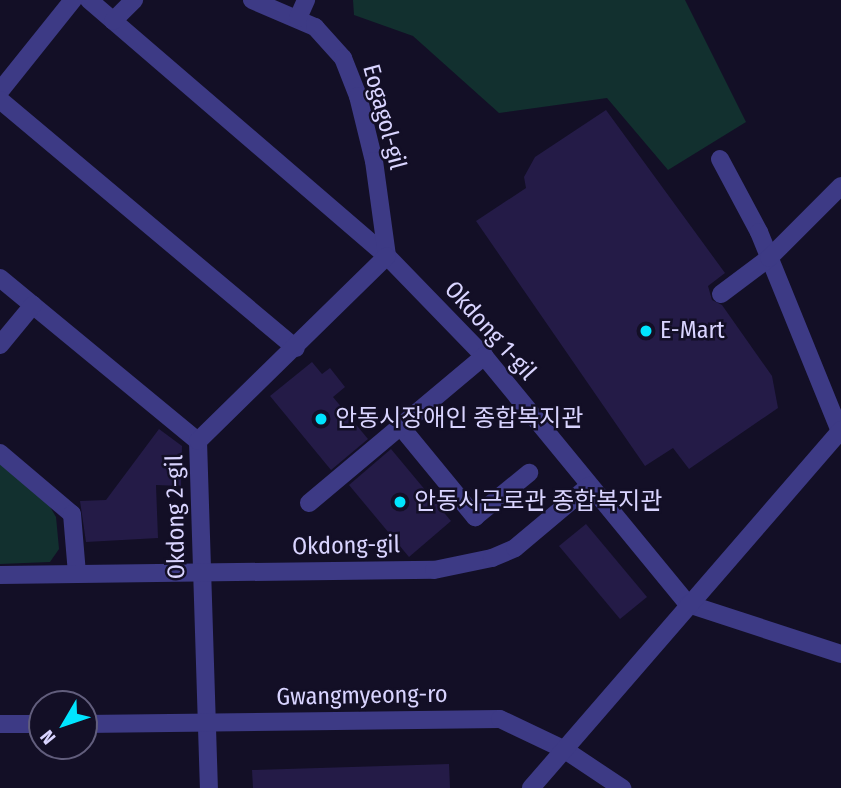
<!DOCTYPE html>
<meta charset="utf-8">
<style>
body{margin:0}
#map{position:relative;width:841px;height:788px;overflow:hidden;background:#130f26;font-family:"Fira Sans Condensed","Noto Sans KR",sans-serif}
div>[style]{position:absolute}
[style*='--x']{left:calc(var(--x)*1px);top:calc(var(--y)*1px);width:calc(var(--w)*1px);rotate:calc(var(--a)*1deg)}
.green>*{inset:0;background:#12302f}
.building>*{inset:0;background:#241b47}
.minor>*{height:18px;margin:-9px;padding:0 9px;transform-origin:9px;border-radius:9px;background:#3d3a85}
.dots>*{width:19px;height:19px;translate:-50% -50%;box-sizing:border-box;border:4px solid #130f26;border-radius:50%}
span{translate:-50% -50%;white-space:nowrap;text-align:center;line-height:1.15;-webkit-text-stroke:5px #130f26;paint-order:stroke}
.street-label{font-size:24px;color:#d9d4ff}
.poi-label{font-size:24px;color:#d9d4ff}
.left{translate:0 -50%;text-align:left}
.north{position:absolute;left:28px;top:690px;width:70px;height:70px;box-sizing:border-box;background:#130f26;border:2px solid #625e7d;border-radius:50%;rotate:231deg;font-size:19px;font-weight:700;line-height:28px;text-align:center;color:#d9d4ff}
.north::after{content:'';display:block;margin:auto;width:24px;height:32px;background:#00e5ff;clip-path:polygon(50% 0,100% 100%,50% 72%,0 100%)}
</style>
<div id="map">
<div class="green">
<div style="clip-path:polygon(353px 0,685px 0,746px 122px,668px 170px,607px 98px,499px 113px,413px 36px,354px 15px)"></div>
<div style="clip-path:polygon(0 464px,49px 505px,56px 517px,59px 549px,50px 562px,0 564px)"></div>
</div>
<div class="building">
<div style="clip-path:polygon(606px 110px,725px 273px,708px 286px,712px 300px,722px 305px,772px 376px,778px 408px,689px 469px,673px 448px,645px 466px,476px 221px,526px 188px,524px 177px,535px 157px)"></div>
<div style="clip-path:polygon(312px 362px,322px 374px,330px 368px,345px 387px,333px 397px,368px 439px,331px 470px,270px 396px)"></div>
<div style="clip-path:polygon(159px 429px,182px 446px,181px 486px,156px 485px,158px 538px,86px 542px,80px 501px,106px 500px)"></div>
<div style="clip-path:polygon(391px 449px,451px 521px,409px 557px,349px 485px)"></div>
<div style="clip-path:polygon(586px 524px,647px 597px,620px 619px,559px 546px)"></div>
<div style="clip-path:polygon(449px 764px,450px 788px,253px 788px,252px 770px)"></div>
</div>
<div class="minor">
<div style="--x:89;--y:0;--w:393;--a:40.7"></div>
<div style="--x:387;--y:256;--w:139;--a:45.9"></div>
<div style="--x:484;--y:356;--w:321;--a:50.6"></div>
<div style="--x:688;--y:604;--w:161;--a:18.1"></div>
<div style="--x:252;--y:0;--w:69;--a:23.2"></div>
<div style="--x:315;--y:27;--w:42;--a:47.9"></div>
<div style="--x:343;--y:58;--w:41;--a:68.5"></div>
<div style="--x:358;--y:96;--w:67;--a:76.2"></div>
<div style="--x:374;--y:161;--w:96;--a:82.2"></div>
<div style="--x:298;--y:18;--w:20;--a:-66"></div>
<div style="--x:113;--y:21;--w:30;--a:-45"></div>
<div style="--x:0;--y:91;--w:117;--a:-51.3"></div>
<div style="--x:0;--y:100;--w:386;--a:40"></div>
<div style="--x:720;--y:159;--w:83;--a:61.9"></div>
<div style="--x:759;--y:232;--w:215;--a:67.9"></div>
<div style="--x:0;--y:278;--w:256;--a:39.5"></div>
<div style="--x:198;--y:441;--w:347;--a:88.2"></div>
<div style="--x:721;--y:294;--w:60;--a:-36.9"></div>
<div style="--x:769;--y:258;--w:102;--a:-45"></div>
<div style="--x:0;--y:345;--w:52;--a:-50.5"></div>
<div style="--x:401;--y:427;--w:117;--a:50.6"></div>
<div style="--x:475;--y:517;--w:70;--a:-39.2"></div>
<div style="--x:198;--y:441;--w:264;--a:-44.4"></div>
<div style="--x:0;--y:453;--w:94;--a:40.3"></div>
<div style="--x:72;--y:514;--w:60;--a:85.2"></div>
<div style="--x:309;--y:503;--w:229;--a:-40"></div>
<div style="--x:0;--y:575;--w:434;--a:-0.7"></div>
<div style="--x:434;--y:570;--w:59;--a:-11.7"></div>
<div style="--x:492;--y:558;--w:25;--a:-23"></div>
<div style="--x:515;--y:548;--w:97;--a:-40"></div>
<div style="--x:0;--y:724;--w:42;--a:0"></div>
<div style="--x:84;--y:724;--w:416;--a:-0.7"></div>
<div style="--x:500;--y:719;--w:72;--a:25.5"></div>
<div style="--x:565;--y:750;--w:69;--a:33.7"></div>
<div style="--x:531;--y:788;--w:474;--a:-49.1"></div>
</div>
<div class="dots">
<div style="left:646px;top:331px;background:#00e5ff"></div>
<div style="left:321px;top:419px;background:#00e5ff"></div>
<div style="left:400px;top:502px;background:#00e5ff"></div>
</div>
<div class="street-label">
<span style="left:384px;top:117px;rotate:75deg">Eogagol-gil</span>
<span style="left:490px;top:331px;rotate:48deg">Okdong 1-gil</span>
<span style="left:176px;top:517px;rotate:-91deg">Okdong 2-gil</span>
<span style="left:346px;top:546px;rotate:-1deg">Okdong-gil</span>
<span style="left:362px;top:696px;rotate:-1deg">Gwangmyeong-ro</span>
</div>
<div class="poi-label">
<span class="left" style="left:660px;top:331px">E-Mart</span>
<span class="left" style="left:335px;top:419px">안동시장애인 종합복지관</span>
<span class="left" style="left:414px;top:502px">안동시근로관 종합복지관</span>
</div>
<div class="north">N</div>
</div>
